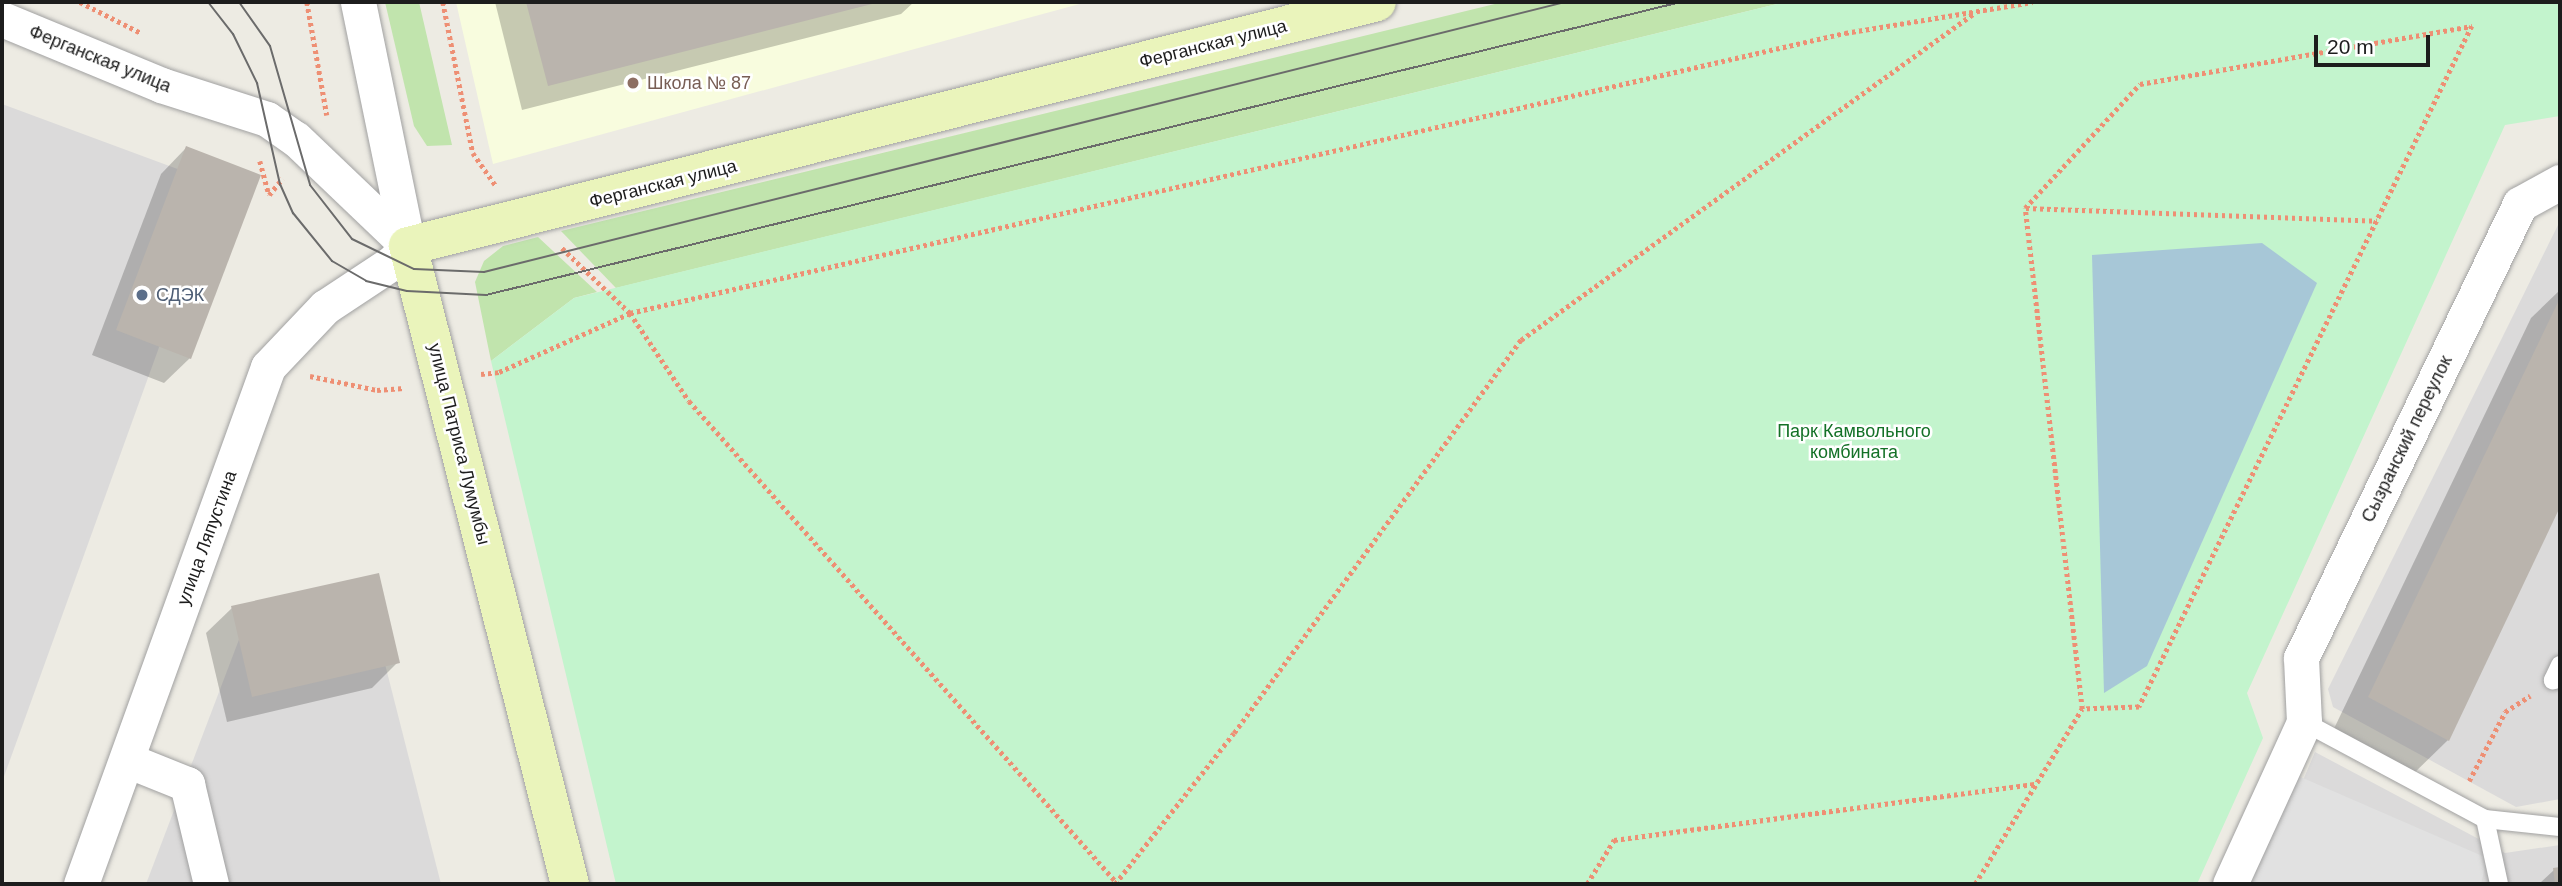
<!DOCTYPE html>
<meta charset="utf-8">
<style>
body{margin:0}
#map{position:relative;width:2562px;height:886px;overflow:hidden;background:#edebe3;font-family:Arial,sans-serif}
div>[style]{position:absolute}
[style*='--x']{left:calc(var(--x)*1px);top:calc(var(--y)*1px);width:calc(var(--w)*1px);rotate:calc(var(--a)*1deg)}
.residential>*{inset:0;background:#dbdada}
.education>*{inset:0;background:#f8fcde}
.grass>*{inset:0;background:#c1e4ad}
.park>*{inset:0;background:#c3f4cd}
.parking>*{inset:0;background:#e1e1e1}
.water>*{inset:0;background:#a7c7d7}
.shadow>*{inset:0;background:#0003}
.building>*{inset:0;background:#bab4ad}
.path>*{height:4.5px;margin-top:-2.25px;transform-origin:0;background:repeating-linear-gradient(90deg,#ee8f74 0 3.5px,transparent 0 7px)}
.roads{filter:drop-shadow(0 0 2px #a1a1a1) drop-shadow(0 0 2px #a1a1a1)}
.lane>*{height:18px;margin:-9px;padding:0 9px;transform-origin:9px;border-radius:9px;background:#fff}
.street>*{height:35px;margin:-17.5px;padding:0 17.5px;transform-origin:17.5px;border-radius:17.5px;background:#fff}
.secondary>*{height:38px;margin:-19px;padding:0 19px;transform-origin:19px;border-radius:19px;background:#eaf4bb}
.tram>*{height:2px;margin:-1px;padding:0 1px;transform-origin:1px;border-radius:1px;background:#6b6b6b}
.dots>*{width:19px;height:19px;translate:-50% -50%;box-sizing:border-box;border:4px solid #fff;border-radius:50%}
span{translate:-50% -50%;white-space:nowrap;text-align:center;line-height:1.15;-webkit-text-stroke:5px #fff;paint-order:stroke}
.street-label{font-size:18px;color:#1d1d1d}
.education-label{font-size:18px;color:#785e54}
.left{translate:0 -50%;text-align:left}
.service-label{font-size:18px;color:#4e5e75}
.park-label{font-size:18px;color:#147127}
.frame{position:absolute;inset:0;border:4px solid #1d1d1d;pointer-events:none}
.scale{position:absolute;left:2314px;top:35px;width:116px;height:32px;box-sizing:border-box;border:4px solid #1d1d1d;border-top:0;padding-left:9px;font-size:21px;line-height:24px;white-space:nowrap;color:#1d1d1d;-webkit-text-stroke:5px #fff;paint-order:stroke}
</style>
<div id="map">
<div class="residential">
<div style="clip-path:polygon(2px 104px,218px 184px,2px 782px)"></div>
<div style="clip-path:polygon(2560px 221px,2560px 799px,2516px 807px,2333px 707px,2328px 689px)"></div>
<div style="clip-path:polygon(373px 617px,441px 884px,146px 884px,243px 629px)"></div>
<div style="clip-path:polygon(2315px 752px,2505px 853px,2560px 845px,2560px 884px,2259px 884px)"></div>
</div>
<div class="education">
<div style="clip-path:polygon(456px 2px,1087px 2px,493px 164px)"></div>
</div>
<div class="grass">
<div style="clip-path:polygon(385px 2px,419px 2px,452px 145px,427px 146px,414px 126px)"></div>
<div style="clip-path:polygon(1503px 2px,1785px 2px,616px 288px,561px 231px)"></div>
<div style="clip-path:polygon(538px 237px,597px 292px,574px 298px,491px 361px,475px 282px,484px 261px,503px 246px)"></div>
</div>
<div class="park">
<div style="clip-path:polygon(1785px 2px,2560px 2px,2560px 116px,2505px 125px,2247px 693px,2263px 738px,2197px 884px,616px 884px,491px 361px,574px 298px)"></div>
</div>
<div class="parking">
<div style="clip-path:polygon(2296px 775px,2487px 858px,2481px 884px,2244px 884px)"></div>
</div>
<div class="water">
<div style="clip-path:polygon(2262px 243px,2317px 283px,2147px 666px,2104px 693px,2092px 255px)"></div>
</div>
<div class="shadow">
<div style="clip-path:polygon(495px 2px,626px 3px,914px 2px,901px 14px,522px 110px)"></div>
<div style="clip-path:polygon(186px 148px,190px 358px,164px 383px,92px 355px,161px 174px)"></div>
<div style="clip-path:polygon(2560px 290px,2560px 502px,2448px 740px,2408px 779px,2330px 737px,2531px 318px)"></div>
<div style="clip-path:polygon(232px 608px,398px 662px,372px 688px,227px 722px,206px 633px)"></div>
<div style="clip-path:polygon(2560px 869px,2560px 884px,2539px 884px,2554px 870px)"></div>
</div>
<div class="building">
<div style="clip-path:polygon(526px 2px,876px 2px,876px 3px,548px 86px)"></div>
<div style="clip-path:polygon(186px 146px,261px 175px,191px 359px,116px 330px)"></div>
<div style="clip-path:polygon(2560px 298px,2560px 507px,2449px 741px,2368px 697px)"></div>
<div style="clip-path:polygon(379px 573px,400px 663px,252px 697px,231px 606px)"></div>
<div style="clip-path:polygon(2560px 867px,2560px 884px,2555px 884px,2553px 868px)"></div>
</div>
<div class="path">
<div style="--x:80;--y:2;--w:68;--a:26.9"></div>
<div style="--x:307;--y:2;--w:115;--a:80"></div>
<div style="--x:443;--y:2;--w:154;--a:78.8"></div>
<div style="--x:473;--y:153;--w:39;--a:55"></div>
<div style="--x:2472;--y:26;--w:758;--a:116.06"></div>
<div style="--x:2139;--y:707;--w:57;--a:178"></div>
<div style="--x:2082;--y:709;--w:504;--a:-96.49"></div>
<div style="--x:2025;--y:208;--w:169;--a:-47.2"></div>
<div style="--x:2140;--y:84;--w:337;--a:-9.9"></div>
<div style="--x:260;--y:161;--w:35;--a:75"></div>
<div style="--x:269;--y:195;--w:21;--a:-51"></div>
<div style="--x:2026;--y:208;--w:351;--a:2.1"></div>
<div style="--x:562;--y:248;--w:94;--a:43.7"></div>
<div style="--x:630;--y:313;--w:106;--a:56.2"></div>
<div style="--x:689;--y:401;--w:646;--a:48.39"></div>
<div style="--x:481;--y:374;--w:18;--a:-6"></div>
<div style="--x:499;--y:372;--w:144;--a:-24.2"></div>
<div style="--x:630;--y:313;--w:1247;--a:-12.98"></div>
<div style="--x:1845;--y:33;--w:190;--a:-9.4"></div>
<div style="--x:310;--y:376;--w:68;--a:11.8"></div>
<div style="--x:377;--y:390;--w:27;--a:-4"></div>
<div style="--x:2469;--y:781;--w:78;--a:-62.4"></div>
<div style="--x:2505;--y:712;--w:30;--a:-33"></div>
<div style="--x:1115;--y:884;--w:192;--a:-51.8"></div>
<div style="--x:1234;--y:733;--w:487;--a:-53.9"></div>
<div style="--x:1521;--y:340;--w:557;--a:-35.8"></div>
<div style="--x:1587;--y:884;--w:52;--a:-58.5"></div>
<div style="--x:1614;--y:840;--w:426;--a:-7.6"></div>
<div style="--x:1975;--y:884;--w:205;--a:-58.6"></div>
</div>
<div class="roads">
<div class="lane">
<div style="--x:2560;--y:665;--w:17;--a:115"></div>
<div style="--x:2553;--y:680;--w:7;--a:-8"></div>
<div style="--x:2304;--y:722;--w:205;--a:28.2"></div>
<div style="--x:2485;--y:819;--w:75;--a:6.1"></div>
<div style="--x:2485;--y:819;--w:66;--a:77.8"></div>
</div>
<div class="street">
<div style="--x:358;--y:2;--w:249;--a:78.4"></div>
<div style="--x:2;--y:19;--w:172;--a:22.5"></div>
<div style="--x:161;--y:85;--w:111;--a:17.8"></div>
<div style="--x:267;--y:119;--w:35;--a:35"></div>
<div style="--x:296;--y:139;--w:155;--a:43.7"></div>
<div style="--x:127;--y:760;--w:65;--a:21.8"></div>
<div style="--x:187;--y:784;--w:103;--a:76.5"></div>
<div style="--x:81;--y:884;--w:550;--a:-70.11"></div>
<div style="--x:268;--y:367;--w:83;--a:-46.5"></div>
<div style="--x:325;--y:307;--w:82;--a:-33.5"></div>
<div style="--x:393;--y:262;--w:22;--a:-47"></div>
<div style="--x:2230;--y:884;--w:178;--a:-65.4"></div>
<div style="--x:2304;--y:722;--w:64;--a:-92.7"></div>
<div style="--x:2301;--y:658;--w:504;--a:-64.25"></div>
<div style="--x:2520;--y:204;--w:46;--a:-28.8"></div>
</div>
<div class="secondary">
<div style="--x:570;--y:884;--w:658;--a:-104.25"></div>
<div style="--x:408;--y:246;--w:999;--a:-14.13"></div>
</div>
</div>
<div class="tram">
<div style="--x:208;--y:2;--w:41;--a:52"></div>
<div style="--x:233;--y:34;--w:55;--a:63.9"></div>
<div style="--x:257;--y:83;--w:104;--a:77.2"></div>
<div style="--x:280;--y:184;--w:32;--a:66"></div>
<div style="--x:293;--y:213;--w:62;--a:50.9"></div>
<div style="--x:332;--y:261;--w:39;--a:30"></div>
<div style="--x:366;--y:281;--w:42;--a:13.7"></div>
<div style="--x:407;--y:291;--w:79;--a:2.9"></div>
<div style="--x:486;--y:295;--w:1230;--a:-13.78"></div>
<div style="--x:239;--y:2;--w:54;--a:54.8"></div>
<div style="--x:270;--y:46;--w:145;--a:73.9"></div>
<div style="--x:310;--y:185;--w:68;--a:52.1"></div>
<div style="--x:352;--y:239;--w:69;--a:25.8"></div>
<div style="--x:414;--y:269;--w:70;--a:2.5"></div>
<div style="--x:484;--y:272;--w:1114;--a:-14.02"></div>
</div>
<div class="dots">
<div style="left:633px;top:83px;background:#8d6e63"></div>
<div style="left:142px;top:295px;background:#5c6f8a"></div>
</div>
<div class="street-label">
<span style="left:1213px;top:44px;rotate:-14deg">Ферганская улица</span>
<span style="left:100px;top:59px;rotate:22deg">Ферганская улица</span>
<span style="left:663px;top:184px;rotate:-14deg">Ферганская улица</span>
<span style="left:2407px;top:439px;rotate:-64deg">Сызранский переулок</span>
<span style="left:459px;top:444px;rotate:76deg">улица Патриса Лумумбы</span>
<span style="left:207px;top:538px;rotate:-70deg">улица Ляпустина</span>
</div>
<div class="education-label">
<span class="left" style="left:647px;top:83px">Школа № 87</span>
</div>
<div class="service-label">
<span class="left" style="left:156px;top:295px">СДЭК</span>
</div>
<div class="park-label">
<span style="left:1854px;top:442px">Парк Камвольного<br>комбината</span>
</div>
<div class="frame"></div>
<div class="scale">20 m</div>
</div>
